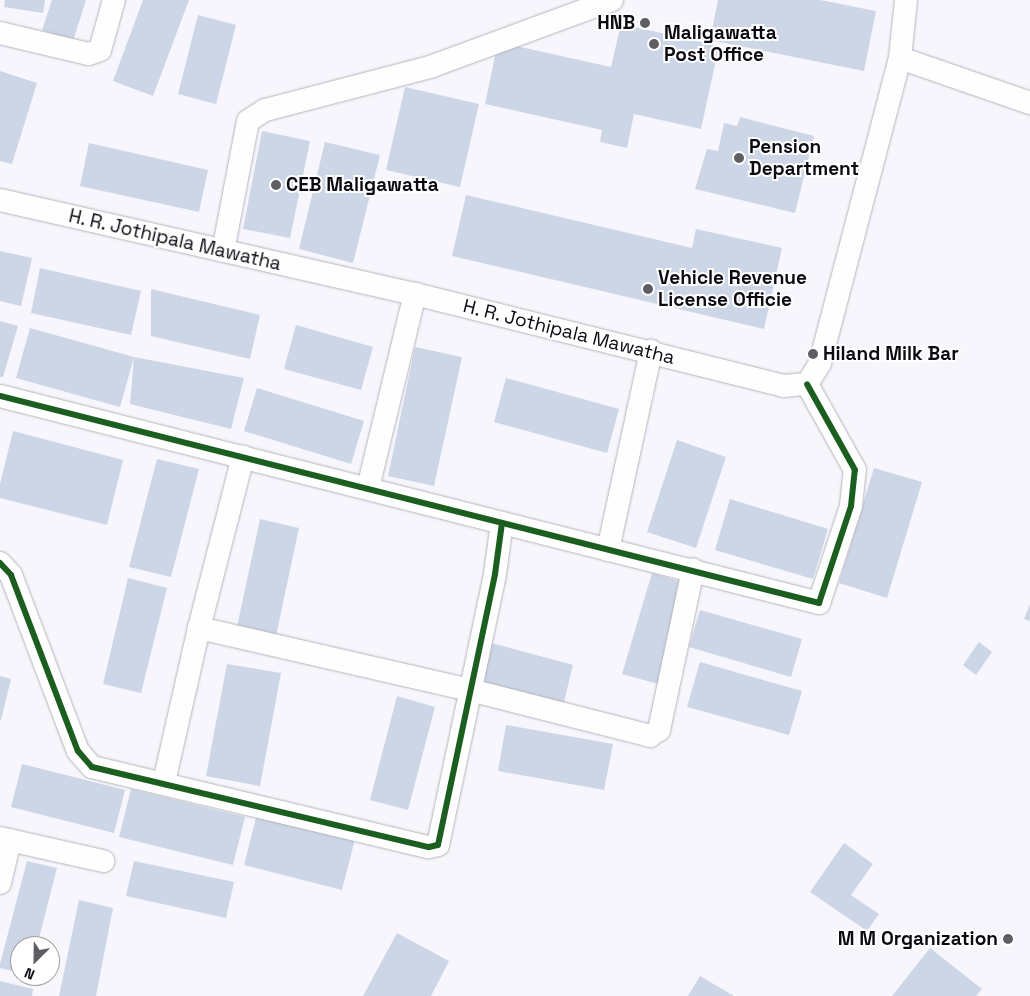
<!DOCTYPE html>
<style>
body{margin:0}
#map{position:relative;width:1030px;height:996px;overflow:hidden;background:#f6f6fc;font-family:"Space Grotesk",sans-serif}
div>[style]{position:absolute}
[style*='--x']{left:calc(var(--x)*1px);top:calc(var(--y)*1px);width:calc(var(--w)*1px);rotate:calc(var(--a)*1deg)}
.building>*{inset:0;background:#ccd6e6}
.roads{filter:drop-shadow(0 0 1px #b4b4bb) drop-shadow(0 0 1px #b4b4bb)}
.street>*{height:22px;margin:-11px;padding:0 11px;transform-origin:11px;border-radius:11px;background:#fefeff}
.cycleway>*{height:6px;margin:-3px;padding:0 3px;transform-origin:3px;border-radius:3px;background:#1b5e20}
.dots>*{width:14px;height:14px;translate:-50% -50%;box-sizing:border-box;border:2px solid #fff;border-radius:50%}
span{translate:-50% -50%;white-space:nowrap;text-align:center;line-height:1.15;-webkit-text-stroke:4px #fff;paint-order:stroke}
.poi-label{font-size:19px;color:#0b0a12;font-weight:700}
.right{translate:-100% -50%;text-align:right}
.left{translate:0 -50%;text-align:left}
.street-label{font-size:19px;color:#0b0a12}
.north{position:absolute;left:10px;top:936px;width:50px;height:50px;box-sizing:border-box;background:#fff;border:1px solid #9d9da0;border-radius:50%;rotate:203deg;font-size:14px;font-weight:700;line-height:20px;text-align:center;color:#0b0a12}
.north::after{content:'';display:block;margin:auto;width:18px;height:22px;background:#5d5d64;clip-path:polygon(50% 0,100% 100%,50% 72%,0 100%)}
</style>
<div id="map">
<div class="building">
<div style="clip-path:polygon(5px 0,45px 0,43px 13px,4px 7px)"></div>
<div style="clip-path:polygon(52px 0,86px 0,73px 41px,42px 30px)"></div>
<div style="clip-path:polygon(143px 0,189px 0,153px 96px,113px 81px)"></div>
<div style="clip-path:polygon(718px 0,820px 0,876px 11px,864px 71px,710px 40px)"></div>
<div style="clip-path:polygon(198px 15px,236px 25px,216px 104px,178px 94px)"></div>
<div style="clip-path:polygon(621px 24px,719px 46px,701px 129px,634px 114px,627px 148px,600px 142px,602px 130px,485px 104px,498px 42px,611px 67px)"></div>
<div style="clip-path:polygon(0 71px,37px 83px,12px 164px,0 161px)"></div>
<div style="clip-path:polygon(405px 87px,479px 104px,460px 187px,386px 170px)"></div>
<div style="clip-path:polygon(740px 117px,814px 136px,795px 213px,695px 189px,707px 149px,718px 151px,724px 123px,737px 126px)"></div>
<div style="clip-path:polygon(262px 131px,310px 141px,290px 238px,243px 229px)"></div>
<div style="clip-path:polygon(325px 142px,380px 155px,353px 263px,299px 249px)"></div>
<div style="clip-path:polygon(89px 143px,208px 170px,199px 212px,80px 186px)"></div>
<div style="clip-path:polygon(466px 195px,692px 248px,696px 229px,782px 248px,764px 329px,452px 256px)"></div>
<div style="clip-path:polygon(0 251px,32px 258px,21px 306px,0 301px)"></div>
<div style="clip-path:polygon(40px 268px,141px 291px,131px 335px,31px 313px)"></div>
<div style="clip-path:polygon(151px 289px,260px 315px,250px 359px,151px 336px)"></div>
<div style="clip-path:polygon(0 321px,18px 326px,3px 377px,0 377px)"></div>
<div style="clip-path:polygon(296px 325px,373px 347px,361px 390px,284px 369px)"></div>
<div style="clip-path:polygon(30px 328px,134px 357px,120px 407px,16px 378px)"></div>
<div style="clip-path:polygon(415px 347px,462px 357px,434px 486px,388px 476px)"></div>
<div style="clip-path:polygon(134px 357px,244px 378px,231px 429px,130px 404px)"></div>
<div style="clip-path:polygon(506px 378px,619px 409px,607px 453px,494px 422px)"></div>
<div style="clip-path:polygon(257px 388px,364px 421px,351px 464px,244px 431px)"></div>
<div style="clip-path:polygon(13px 431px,123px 460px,107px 525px,0 498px,0 484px)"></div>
<div style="clip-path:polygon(677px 440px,726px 457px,696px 548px,647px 532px)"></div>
<div style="clip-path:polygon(157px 459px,199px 469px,171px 577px,129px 567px)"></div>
<div style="clip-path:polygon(874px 468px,922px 482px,887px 598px,839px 583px)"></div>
<div style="clip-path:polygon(730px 499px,828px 529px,813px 579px,715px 550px)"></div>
<div style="clip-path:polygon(260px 519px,299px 528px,276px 636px,237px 627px)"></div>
<div style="clip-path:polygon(652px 573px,688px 584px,658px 684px,622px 674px)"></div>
<div style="clip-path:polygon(128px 578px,167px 588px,141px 693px,103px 684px)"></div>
<div style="clip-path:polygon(1030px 604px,1030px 621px,1024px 619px)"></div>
<div style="clip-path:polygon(700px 610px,802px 639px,791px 677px,689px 647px)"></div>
<div style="clip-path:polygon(484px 641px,573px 665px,563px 706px,473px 682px)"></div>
<div style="clip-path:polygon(979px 642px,992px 652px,976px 675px,963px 665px)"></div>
<div style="clip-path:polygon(700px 662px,802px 691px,789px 735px,687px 707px)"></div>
<div style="clip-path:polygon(227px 664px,281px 673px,260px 786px,206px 776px)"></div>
<div style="clip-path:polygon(0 676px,11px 679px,1px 720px,0 720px)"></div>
<div style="clip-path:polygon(397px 696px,435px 707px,408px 810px,370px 800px)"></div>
<div style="clip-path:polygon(506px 725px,613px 744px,604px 790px,498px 771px)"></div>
<div style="clip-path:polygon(22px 764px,125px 790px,114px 833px,11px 807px)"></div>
<div style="clip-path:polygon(131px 789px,245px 817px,233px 865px,119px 837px)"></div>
<div style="clip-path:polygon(257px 814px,355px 839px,342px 890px,244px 865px)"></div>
<div style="clip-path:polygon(844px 843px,873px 864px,851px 895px,879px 914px,867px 931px,810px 892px)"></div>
<div style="clip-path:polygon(27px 861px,57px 868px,37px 946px,20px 946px,20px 973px,0 968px,0 964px)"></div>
<div style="clip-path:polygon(134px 861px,234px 882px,226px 918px,126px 896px)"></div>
<div style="clip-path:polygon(79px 900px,113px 908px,96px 996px,59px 996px)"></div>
<div style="clip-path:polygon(397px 933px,449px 961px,431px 996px,363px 996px)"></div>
<div style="clip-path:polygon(930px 948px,982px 989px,976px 996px,892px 996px)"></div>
<div style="clip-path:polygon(700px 976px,734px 996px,688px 996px)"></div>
<div style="clip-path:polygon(0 981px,33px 989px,32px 996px,0 996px)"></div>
</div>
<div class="roads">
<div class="street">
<div style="--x:0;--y:33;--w:91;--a:13.3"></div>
<div style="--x:89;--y:54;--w:12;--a:-20"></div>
<div style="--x:100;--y:50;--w:52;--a:-74.4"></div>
<div style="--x:900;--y:58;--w:138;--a:19.1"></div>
<div style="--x:0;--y:200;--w:426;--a:12.8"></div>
<div style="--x:415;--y:294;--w:379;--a:14"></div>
<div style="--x:783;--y:386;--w:24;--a:-5"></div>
<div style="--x:223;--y:251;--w:132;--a:-79.1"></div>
<div style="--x:248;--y:121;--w:20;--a:-33"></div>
<div style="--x:265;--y:110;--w:171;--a:-14.6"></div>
<div style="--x:430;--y:67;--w:194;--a:-20.2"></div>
<div style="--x:807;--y:384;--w:25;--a:-58"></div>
<div style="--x:820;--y:363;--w:315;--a:-75.3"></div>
<div style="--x:900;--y:58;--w:58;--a:-84.1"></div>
<div style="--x:0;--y:396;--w:845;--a:14.18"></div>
<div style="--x:819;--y:603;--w:102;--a:-71.7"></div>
<div style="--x:851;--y:506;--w:36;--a:-84"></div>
<div style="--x:855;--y:470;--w:98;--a:-119.2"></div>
<div style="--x:368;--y:488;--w:200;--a:-76.4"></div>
<div style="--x:608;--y:550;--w:204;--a:-77.8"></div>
<div style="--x:0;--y:563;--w:16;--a:47"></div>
<div style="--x:11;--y:575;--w:188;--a:69.2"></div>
<div style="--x:78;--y:751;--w:21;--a:49"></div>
<div style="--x:92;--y:767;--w:346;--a:13.4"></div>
<div style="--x:429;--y:847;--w:9;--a:-13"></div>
<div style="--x:438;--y:845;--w:277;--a:-78.1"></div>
<div style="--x:495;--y:574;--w:51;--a:-82.2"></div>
<div style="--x:199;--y:628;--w:278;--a:12.9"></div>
<div style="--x:470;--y:690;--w:186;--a:14.3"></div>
<div style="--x:650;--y:736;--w:11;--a:-34"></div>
<div style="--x:659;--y:730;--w:164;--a:-78"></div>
<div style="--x:164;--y:782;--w:158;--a:-77.2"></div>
<div style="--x:199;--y:628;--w:177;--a:-75.6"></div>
<div style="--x:0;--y:838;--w:106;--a:12.6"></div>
<div style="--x:0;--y:883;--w:44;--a:-76.9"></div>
</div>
</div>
<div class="cycleway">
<div style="--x:0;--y:396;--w:845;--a:14.18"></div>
<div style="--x:819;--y:603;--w:102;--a:-71.7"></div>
<div style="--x:851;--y:506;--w:36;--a:-84"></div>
<div style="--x:855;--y:470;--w:98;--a:-119.2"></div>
<div style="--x:0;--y:563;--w:16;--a:47"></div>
<div style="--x:11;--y:575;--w:188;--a:69.2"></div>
<div style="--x:78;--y:751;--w:21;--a:49"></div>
<div style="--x:92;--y:767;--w:346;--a:13.4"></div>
<div style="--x:429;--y:847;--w:9;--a:-13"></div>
<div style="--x:438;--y:845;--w:277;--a:-78.1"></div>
<div style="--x:495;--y:574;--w:51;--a:-82.2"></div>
</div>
<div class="dots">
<div style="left:645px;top:23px;background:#5d5d64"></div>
<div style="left:654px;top:44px;background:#5d5d64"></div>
<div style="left:739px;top:158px;background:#5d5d64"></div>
<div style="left:276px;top:185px;background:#5d5d64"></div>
<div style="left:648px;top:289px;background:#5d5d64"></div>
<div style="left:813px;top:354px;background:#5d5d64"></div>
<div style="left:1008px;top:939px;background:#5d5d64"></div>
</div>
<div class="poi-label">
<span class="right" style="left:635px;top:23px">HNB</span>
<span class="left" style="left:664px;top:44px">Maligawatta<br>Post Office</span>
<span class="left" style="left:749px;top:158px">Pension<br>Department</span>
<span class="left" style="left:286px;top:185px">CEB Maligawatta</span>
<span class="left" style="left:658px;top:289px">Vehicle Revenue<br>License Officie</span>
<span class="left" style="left:823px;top:354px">Hiland Milk Bar</span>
<span class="right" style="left:998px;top:939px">M M Organization</span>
</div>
<div class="street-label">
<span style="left:175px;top:240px;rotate:13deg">H. R. Jothipala Mawatha</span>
<span style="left:569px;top:332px;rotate:14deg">H. R. Jothipala Mawatha</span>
</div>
<div class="north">N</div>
</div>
